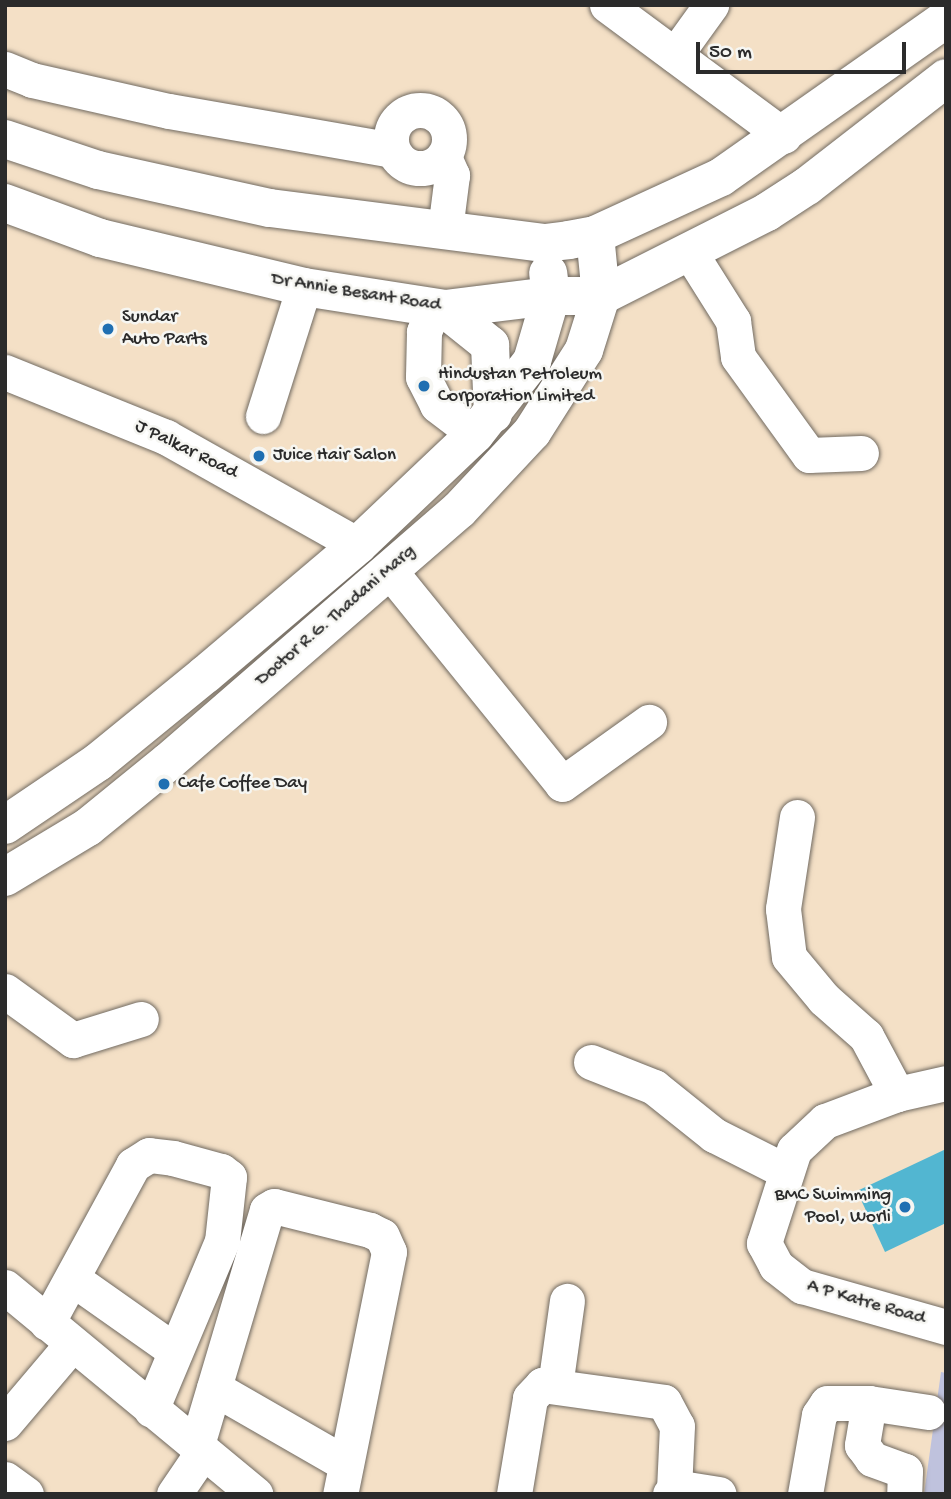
<!DOCTYPE html>
<style>
body{margin:0}
#map{position:relative;width:951px;height:1499px;overflow:hidden;background:#f4e0c6;font-family:"Gochi Hand",sans-serif}
div>[style]{position:absolute}
[style*='--x']{left:calc(var(--x)*1px);top:calc(var(--y)*1px);width:calc(var(--w)*1px);rotate:calc(var(--a)*1deg)}
.industrial>*{inset:0;background:#bfc2dd}
.water>*{inset:0;background:#52b6d1}
.roads{filter:drop-shadow(0 0 2px #716a61) drop-shadow(0 0 2px #716a61)}
.minor>*{height:35px;margin:-17.5px;padding:0 17.5px;transform-origin:17.5px;border-radius:17.5px;background:#fff}
.minor>.ring{margin:-17.5px;padding:0;box-sizing:content-box;background:none;border:35px solid #fff;border-radius:50%}
.major>*{height:38px;margin:-19px;padding:0 19px;transform-origin:19px;border-radius:19px;background:#fff}
.dots>*{width:19px;height:19px;translate:-50% -50%;box-sizing:border-box;border:4px solid #f6f6f2;border-radius:50%}
span{translate:-50% -50%;white-space:nowrap;text-align:center;line-height:1.15;-webkit-text-stroke:5px #f6f6f2;paint-order:stroke}
.street-label{font-size:19px;color:#2b2b2b}
.poi-label{font-size:19px;color:#2b2b2b}
.left{translate:0 -50%;text-align:left}
.right{translate:-100% -50%;text-align:right}
.frame{position:absolute;inset:0;border:7px solid #2b2b2b;pointer-events:none}
.scale{position:absolute;left:696px;top:42px;width:210px;height:32px;box-sizing:border-box;border:4px solid #2b2b2b;border-top:0;padding-left:9px;font-size:21px;line-height:24px;white-space:nowrap;color:#2b2b2b;-webkit-text-stroke:5px #f6f6f2;paint-order:stroke}
</style>
<div id="map">
<div class="industrial">
<div style="clip-path:polygon(941px 1372px,946px 1373px,946px 1494px,924px 1494px)"></div>
</div>
<div class="water">
<div style="clip-path:polygon(946px 1149px,946px 1223px,885px 1252px,857px 1191px)"></div>
</div>
<div class="roads">
<div class="minor">
<div style="--x:607;--y:5;--w:220;--a:36.5"></div>
<div style="--x:675;--y:55;--w:62;--a:-54.2"></div>
<div style="--x:5;--y:69;--w:29;--a:22"></div>
<div style="--x:32;--y:80;--w:140;--a:12.8"></div>
<div style="--x:169;--y:111;--w:227;--a:9.9"></div>
<div class="ring" style="left:391px;top:110px;width:23px;height:23px"></div>
<div style="--x:444;--y:157;--w:20;--a:66"></div>
<div style="--x:452;--y:175;--w:55;--a:97.3"></div>
<div style="--x:689;--y:251;--w:83;--a:57.8"></div>
<div style="--x:733;--y:321;--w:36;--a:82"></div>
<div style="--x:738;--y:357;--w:121;--a:54.1"></div>
<div style="--x:809;--y:455;--w:52;--a:-2.2"></div>
<div style="--x:434;--y:308;--w:26;--a:113"></div>
<div style="--x:424;--y:332;--w:45;--a:91.3"></div>
<div style="--x:423;--y:377;--w:31;--a:63"></div>
<div style="--x:437;--y:405;--w:48;--a:37.3"></div>
<div style="--x:5;--y:372;--w:174;--a:22"></div>
<div style="--x:166;--y:437;--w:220;--a:29.4"></div>
<div style="--x:263;--y:416;--w:135;--a:-72.4"></div>
<div style="--x:389;--y:570;--w:275;--a:51"></div>
<div style="--x:562;--y:784;--w:107;--a:-35.5"></div>
<div style="--x:797;--y:817;--w:93;--a:98.7"></div>
<div style="--x:783;--y:909;--w:48;--a:82.9"></div>
<div style="--x:789;--y:957;--w:55;--a:50.2"></div>
<div style="--x:824;--y:999;--w:56;--a:41.4"></div>
<div style="--x:866;--y:1036;--w:66;--a:61.9"></div>
<div style="--x:5;--y:991;--w:84;--a:35.8"></div>
<div style="--x:73;--y:1040;--w:71;--a:-17.2"></div>
<div style="--x:591;--y:1062;--w:68;--a:21.6"></div>
<div style="--x:654;--y:1087;--w:77;--a:38.7"></div>
<div style="--x:714;--y:1135;--w:80;--a:26.9"></div>
<div style="--x:946;--y:1083;--w:50;--a:167.3"></div>
<div style="--x:897;--y:1094;--w:77;--a:159.4"></div>
<div style="--x:825;--y:1121;--w:42;--a:136.9"></div>
<div style="--x:794;--y:1150;--w:98;--a:107.9"></div>
<div style="--x:764;--y:1243;--w:26;--a:62"></div>
<div style="--x:776;--y:1266;--w:33;--a:38"></div>
<div style="--x:802;--y:1286;--w:150;--a:15.9"></div>
<div style="--x:73;--y:1279;--w:125;--a:35.2"></div>
<div style="--x:5;--y:1287;--w:325;--a:39.6"></div>
<div style="--x:47;--y:1323;--w:180;--a:-61.4"></div>
<div style="--x:133;--y:1165;--w:19;--a:-32"></div>
<div style="--x:149;--y:1155;--w:24;--a:7"></div>
<div style="--x:173;--y:1158;--w:50;--a:15.2"></div>
<div style="--x:221;--y:1171;--w:10;--a:37"></div>
<div style="--x:229;--y:1177;--w:64;--a:96.2"></div>
<div style="--x:222;--y:1241;--w:183;--a:112.8"></div>
<div style="--x:555;--y:1386;--w:86;--a:-82"></div>
<div style="--x:214;--y:1388;--w:152;--a:29.9"></div>
<div style="--x:869;--y:1403;--w:43;--a:99.5"></div>
<div style="--x:862;--y:1445;--w:17;--a:54"></div>
<div style="--x:872;--y:1459;--w:35;--a:20"></div>
<div style="--x:905;--y:1471;--w:23;--a:92"></div>
<div style="--x:5;--y:1423;--w:104;--a:-49.7"></div>
<div style="--x:196;--y:1448;--w:248;--a:-73.4"></div>
<div style="--x:267;--y:1210;--w:8;--a:-30"></div>
<div style="--x:274;--y:1206;--w:99;--a:14"></div>
<div style="--x:370;--y:1230;--w:13;--a:27"></div>
<div style="--x:382;--y:1236;--w:17;--a:66"></div>
<div style="--x:389;--y:1252;--w:247;--a:101.4"></div>
<div style="--x:5;--y:1479;--w:26;--a:36"></div>
<div style="--x:174;--y:1494;--w:50;--a:-55.7"></div>
<div style="--x:514;--y:1494;--w:97;--a:-80.5"></div>
<div style="--x:530;--y:1398;--w:18;--a:-47"></div>
<div style="--x:542;--y:1385;--w:123;--a:7.9"></div>
<div style="--x:664;--y:1402;--w:27;--a:62"></div>
<div style="--x:677;--y:1426;--w:64;--a:92.7"></div>
<div style="--x:670;--y:1494;--w:18;--a:-16"></div>
<div style="--x:687;--y:1489;--w:32;--a:9"></div>
<div style="--x:805;--y:1494;--w:80;--a:-80"></div>
<div style="--x:819;--y:1415;--w:14;--a:-56"></div>
<div style="--x:827;--y:1403;--w:42;--a:0"></div>
<div style="--x:869;--y:1403;--w:60;--a:8.7"></div>
</div>
<div class="major">
<div style="--x:5;--y:139;--w:98;--a:18.4"></div>
<div style="--x:98;--y:170;--w:176;--a:12.5"></div>
<div style="--x:270;--y:208;--w:277;--a:7.3"></div>
<div style="--x:545;--y:243;--w:24;--a:-7"></div>
<div style="--x:569;--y:240;--w:26;--a:-11"></div>
<div style="--x:595;--y:235;--w:139;--a:-24.7"></div>
<div style="--x:721;--y:177;--w:275;--a:-35.1"></div>
<div style="--x:5;--y:203;--w:101;--a:20.2"></div>
<div style="--x:100;--y:238;--w:210;--a:13.5"></div>
<div style="--x:304;--y:287;--w:143;--a:8.9"></div>
<div style="--x:445;--y:309;--w:107;--a:-7"></div>
<div style="--x:551;--y:296;--w:50;--a:0"></div>
<div style="--x:601;--y:296;--w:186;--a:-26.8"></div>
<div style="--x:767;--y:212;--w:48;--a:-33"></div>
<div style="--x:807;--y:186;--w:176;--a:-37.8"></div>
<div style="--x:445;--y:309;--w:58;--a:38.7"></div>
<div style="--x:490;--y:345;--w:69;--a:87.5"></div>
<div style="--x:5;--y:825;--w:112;--a:-34.1"></div>
<div style="--x:98;--y:762;--w:139;--a:-39.2"></div>
<div style="--x:206;--y:674;--w:199;--a:-40.3"></div>
<div style="--x:358;--y:545;--w:161;--a:-43.5"></div>
<div style="--x:475;--y:434;--w:93;--a:-52"></div>
<div style="--x:532;--y:361;--w:68;--a:-73.7"></div>
<div style="--x:551;--y:296;--w:23;--a:-97"></div>
<div style="--x:5;--y:877;--w:97;--a:-31.1"></div>
<div style="--x:88;--y:827;--w:103;--a:-39.1"></div>
<div style="--x:168;--y:762;--w:385;--a:-40.9"></div>
<div style="--x:459;--y:510;--w:107;--a:-46.9"></div>
<div style="--x:532;--y:432;--w:97;--a:-57.6"></div>
<div style="--x:584;--y:350;--w:57;--a:-72.5"></div>
<div style="--x:601;--y:296;--w:61;--a:-95.6"></div>
</div>
</div>
<div class="dots">
<div style="left:108px;top:329px;background:#1f6fb2"></div>
<div style="left:424px;top:386px;background:#1f6fb2"></div>
<div style="left:259px;top:456px;background:#1f6fb2"></div>
<div style="left:164px;top:784px;background:#1f6fb2"></div>
<div style="left:905px;top:1207px;background:#1f6fb2"></div>
</div>
<div class="street-label">
<span style="left:356px;top:293px;rotate:9deg">Dr Annie Besant Road</span>
<span style="left:186px;top:450px;rotate:26deg">J Palkar Road</span>
<span style="left:336px;top:616px;rotate:-41deg">Doctor R.G. Thadani Marg</span>
<span style="left:866px;top:1303px;rotate:16deg">A P Katre Road</span>
</div>
<div class="poi-label">
<span class="left" style="left:122px;top:329px">Sundar<br>Auto Parts</span>
<span class="left" style="left:438px;top:386px">Hindustan Petroleum<br>Corporation Limited</span>
<span class="left" style="left:273px;top:456px">Juice Hair Salon</span>
<span class="left" style="left:178px;top:784px">Cafe Coffee Day</span>
<span class="right" style="left:891px;top:1207px">BMC Swimming<br>Pool, Worli</span>
</div>
<div class="frame"></div>
<div class="scale">50 m</div>
</div>
